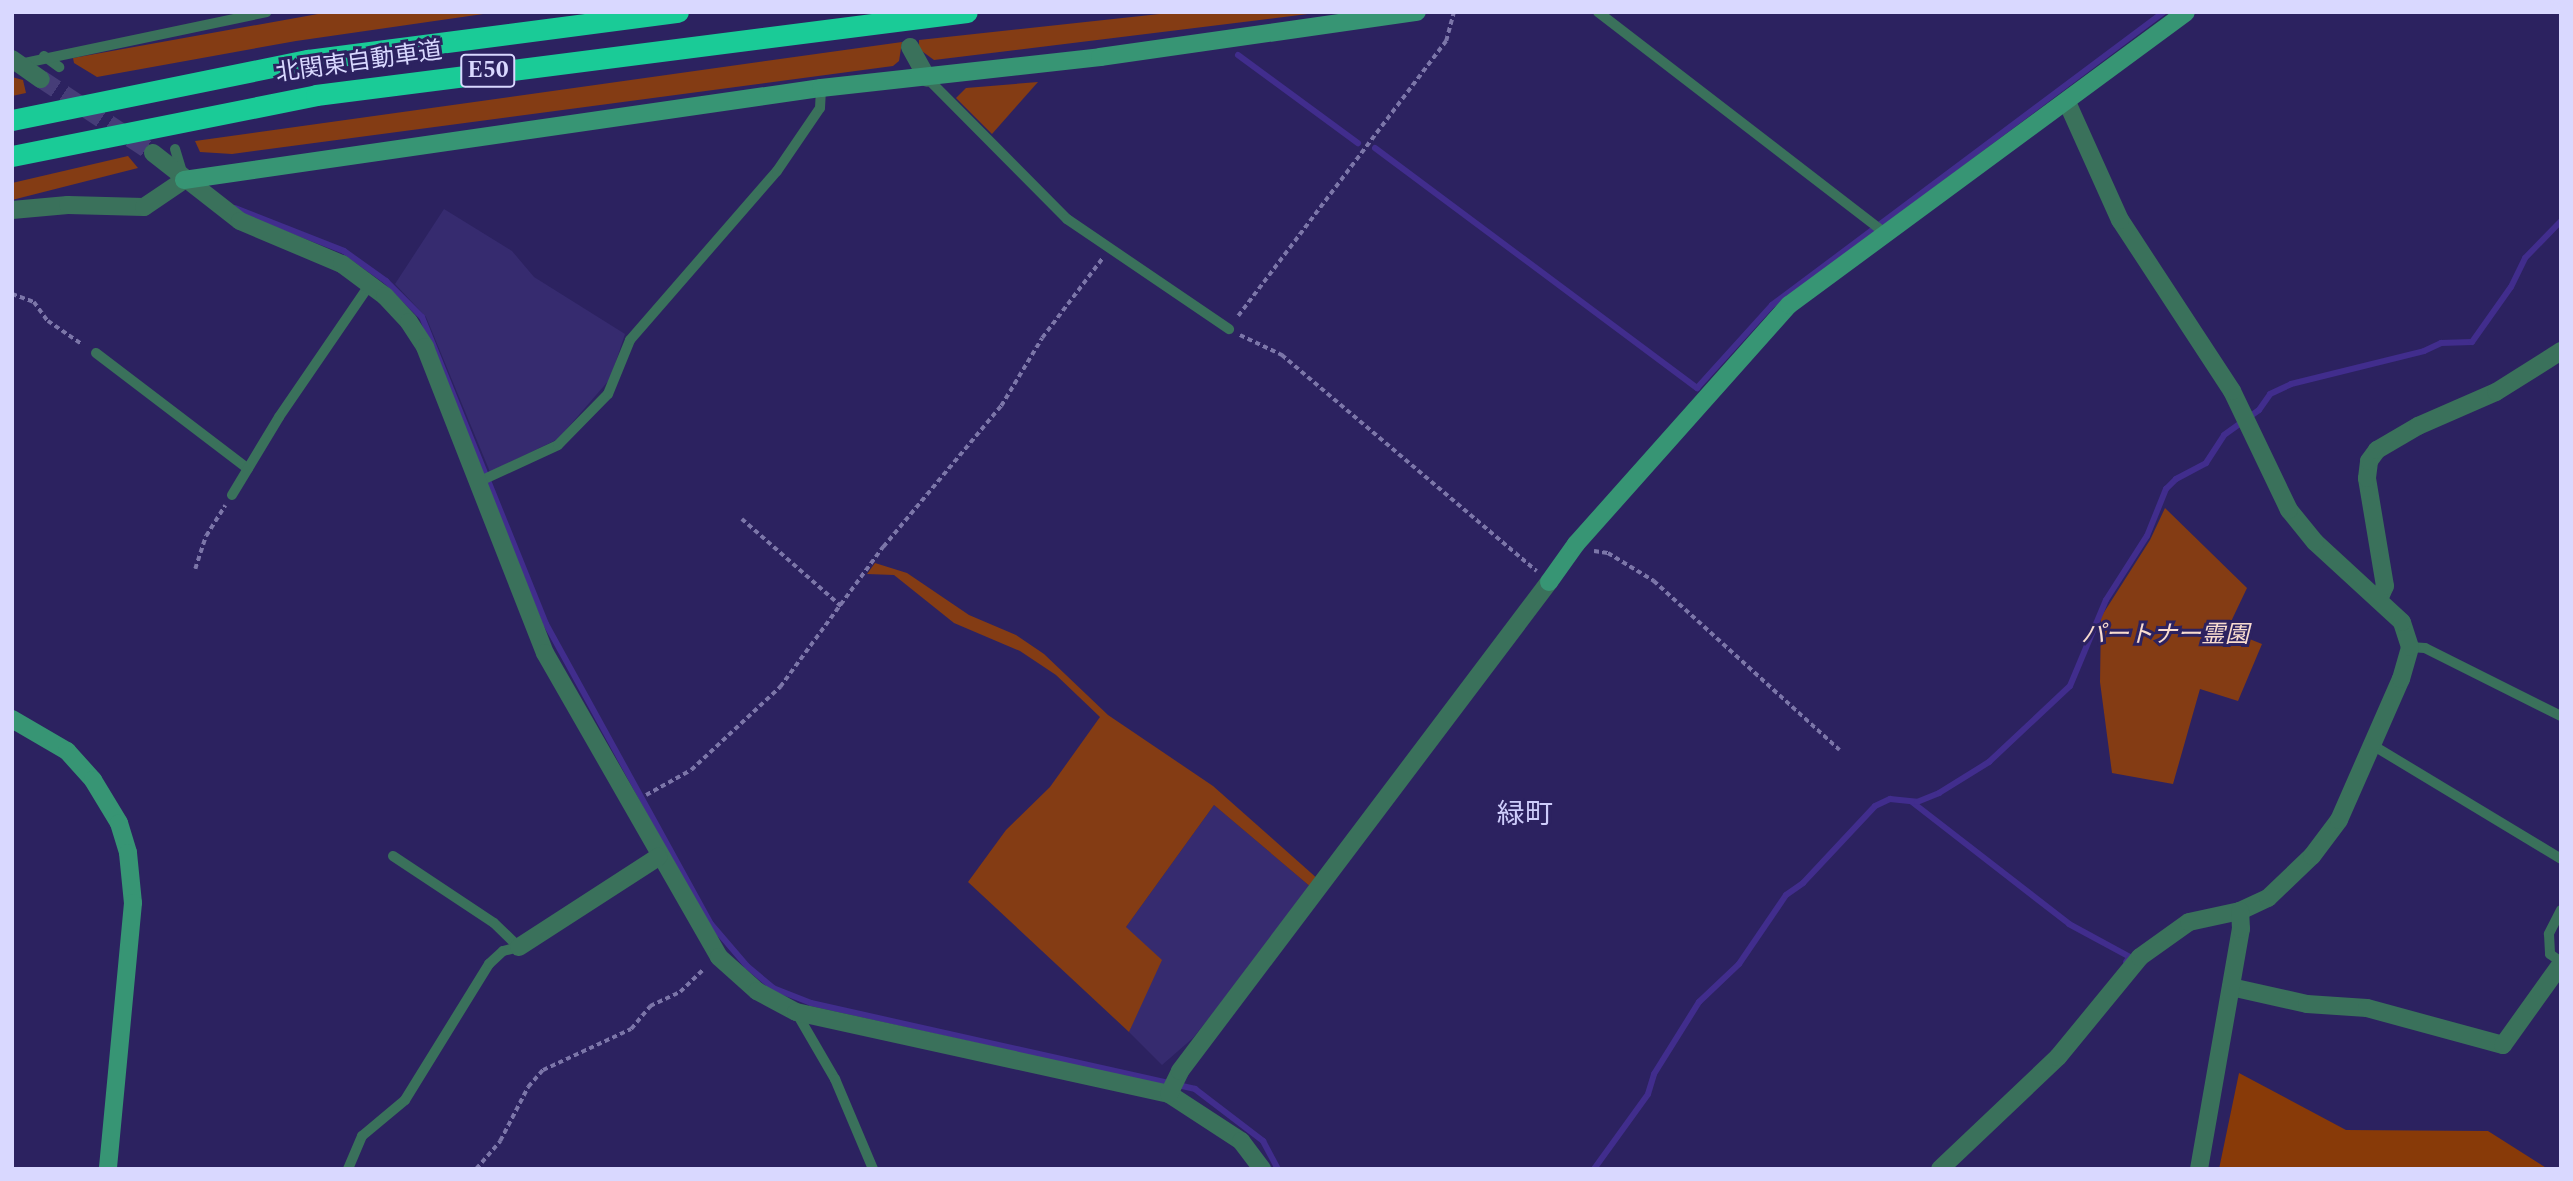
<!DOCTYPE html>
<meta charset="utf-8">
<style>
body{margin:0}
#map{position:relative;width:2573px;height:1181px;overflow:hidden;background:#2c2260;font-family:Spectral,"Noto Sans JP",serif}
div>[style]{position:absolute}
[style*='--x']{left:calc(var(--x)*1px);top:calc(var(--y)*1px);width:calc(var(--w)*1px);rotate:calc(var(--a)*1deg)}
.built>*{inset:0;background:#362b6f}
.green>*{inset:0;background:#843c14}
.forest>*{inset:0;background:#883a08}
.stream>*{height:6px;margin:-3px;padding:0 3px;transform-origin:3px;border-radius:3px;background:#412d8d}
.secondary-tunnel>*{height:18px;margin-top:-9px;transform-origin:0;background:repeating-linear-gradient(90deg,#463d78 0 18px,transparent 0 27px)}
.path>*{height:3.5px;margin-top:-1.75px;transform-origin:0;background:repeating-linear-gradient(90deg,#7c76a9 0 5px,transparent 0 8.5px)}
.lane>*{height:10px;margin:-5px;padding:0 5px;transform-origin:5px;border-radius:5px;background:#3a715b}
.street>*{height:18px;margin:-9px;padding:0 9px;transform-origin:9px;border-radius:9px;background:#3a715b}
.secondary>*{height:18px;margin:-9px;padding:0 9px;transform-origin:9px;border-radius:9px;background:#379574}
.highway>*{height:21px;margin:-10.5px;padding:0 10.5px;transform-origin:10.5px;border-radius:10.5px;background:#1acb97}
span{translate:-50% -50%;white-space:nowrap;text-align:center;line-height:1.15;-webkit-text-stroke:6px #2c2260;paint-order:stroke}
.shield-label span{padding:2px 5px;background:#2c2260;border:2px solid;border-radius:5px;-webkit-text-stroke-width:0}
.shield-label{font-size:23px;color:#d9d8ff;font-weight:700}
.street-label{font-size:24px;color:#d9d8ff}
.park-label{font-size:24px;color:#f8dccf;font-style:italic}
.quarter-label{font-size:28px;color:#cecdfb}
.frame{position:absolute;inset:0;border:14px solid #d9d8ff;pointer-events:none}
</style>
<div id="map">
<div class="built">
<div style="clip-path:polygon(444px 209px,512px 251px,534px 277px,625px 334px,610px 379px,558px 439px,490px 472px,426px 317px,395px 284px)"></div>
<div style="clip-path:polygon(1214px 805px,1312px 888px,1193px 1038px,1162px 1065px,1129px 1032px,1139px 1006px,1126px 927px)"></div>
</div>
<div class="green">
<div style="clip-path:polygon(329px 12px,497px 12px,296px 41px,97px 77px,74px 63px,73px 58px)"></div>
<div style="clip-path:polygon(1178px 12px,1324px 12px,934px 60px,919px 49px,919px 40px)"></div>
<div style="clip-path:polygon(902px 42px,899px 61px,893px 66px,232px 154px,200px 152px,195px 141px)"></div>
<div style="clip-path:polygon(12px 77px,23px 80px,26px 93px,12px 96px)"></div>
<div style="clip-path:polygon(1038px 82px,992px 134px,956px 98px,966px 88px)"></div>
<div style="clip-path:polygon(128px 156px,138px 168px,12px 200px,12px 183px)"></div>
<div style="clip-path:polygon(2165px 508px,2247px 588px,2227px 630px,2262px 644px,2238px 701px,2200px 689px,2173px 784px,2112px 773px,2100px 682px,2101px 617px,2150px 540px)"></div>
<div style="clip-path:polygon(875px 563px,907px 573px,969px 615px,1016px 635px,1044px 654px,1108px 715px,1213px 786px,1319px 880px,1312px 888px,1214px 805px,1126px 927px,1162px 960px,1129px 1032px,968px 882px,1006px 830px,1050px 787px,1100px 717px,1056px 675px,1020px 651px,954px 623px,894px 575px,867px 574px)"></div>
</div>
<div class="forest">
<div style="clip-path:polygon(2239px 1073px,2346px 1130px,2488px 1131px,2548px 1169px,2219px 1169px)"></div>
</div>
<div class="stream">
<div style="--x:1238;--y:55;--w:149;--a:36.3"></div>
<div style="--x:1375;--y:148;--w:402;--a:36.7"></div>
<div style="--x:1697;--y:388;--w:112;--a:-47.9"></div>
<div style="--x:1772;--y:305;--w:489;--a:-36.8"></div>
<div style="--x:235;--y:208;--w:117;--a:21.5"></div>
<div style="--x:344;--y:251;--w:52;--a:35.5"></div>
<div style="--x:386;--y:281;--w:51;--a:45"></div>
<div style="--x:422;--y:317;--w:331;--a:68"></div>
<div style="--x:546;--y:624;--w:342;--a:61.2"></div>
<div style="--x:711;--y:924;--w:55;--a:49.4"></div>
<div style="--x:747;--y:966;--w:34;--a:40"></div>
<div style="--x:773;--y:988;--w:41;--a:21.5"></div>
<div style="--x:811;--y:1003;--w:394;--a:12.6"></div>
<div style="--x:1195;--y:1089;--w:86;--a:37.4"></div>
<div style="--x:1263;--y:1141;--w:32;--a:62"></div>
<div style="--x:1912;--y:802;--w:199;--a:37.8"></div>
<div style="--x:2069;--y:924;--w:69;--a:28.4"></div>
<div style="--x:2130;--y:957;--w:6;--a:129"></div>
<div style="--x:1594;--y:1169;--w:92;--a:-54.2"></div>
<div style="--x:1648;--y:1094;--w:21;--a:-73"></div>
<div style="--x:1654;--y:1074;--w:85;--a:-58"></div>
<div style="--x:1699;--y:1002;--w:55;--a:-43.5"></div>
<div style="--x:1739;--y:964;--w:83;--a:-55.7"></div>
<div style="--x:1786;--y:895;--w:21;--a:-35"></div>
<div style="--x:1803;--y:883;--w:105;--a:-46.9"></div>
<div style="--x:1875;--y:806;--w:17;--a:-25"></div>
<div style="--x:1890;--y:799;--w:27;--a:6"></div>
<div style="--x:1917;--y:802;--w:24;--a:-22"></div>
<div style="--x:1939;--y:793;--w:59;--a:-31.8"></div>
<div style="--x:1989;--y:762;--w:111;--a:-43.2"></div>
<div style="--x:2070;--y:686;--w:93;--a:-67.3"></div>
<div style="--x:2106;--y:600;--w:76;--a:-57.4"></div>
<div style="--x:2147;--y:536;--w:51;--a:-68"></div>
<div style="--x:2166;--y:489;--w:14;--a:-45"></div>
<div style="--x:2176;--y:479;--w:34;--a:-28"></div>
<div style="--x:2206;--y:463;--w:33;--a:-57"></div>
<div style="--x:2224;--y:435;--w:43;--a:-35.5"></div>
<div style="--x:2259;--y:410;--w:19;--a:-55"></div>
<div style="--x:2270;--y:394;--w:23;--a:-25"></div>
<div style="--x:2291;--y:384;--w:137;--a:-13.9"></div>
<div style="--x:2424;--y:351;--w:19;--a:-25"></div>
<div style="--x:2441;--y:343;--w:31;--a:-2"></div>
<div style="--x:2472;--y:342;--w:67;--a:-54.7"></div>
<div style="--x:2511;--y:287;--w:32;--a:-64"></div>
<div style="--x:2525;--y:258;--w:52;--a:-45.8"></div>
</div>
<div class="secondary-tunnel">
<div style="--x:41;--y:79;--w:134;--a:33.5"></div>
</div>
<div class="path">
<div style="--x:12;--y:294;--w:23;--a:20"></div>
<div style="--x:34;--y:302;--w:24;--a:54"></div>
<div style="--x:48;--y:321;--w:42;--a:34.4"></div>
<div style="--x:1238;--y:316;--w:345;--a:-52.9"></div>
<div style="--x:1446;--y:41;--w:30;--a:-75"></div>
<div style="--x:1240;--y:335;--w:47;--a:25.5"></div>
<div style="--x:1282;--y:355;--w:334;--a:40.3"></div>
<div style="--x:742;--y:519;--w:133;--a:41.3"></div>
<div style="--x:1594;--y:551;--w:14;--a:8"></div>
<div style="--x:1608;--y:553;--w:54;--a:31.3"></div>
<div style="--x:1654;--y:581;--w:251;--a:42.3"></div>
<div style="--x:195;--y:569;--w:35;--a:-72"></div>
<div style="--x:206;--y:536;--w:36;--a:-58"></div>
<div style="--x:646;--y:795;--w:51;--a:-29.1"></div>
<div style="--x:691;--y:770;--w:122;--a:-43"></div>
<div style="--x:780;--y:687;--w:174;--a:-53.7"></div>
<div style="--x:883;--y:547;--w:184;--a:-50.1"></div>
<div style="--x:1001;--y:406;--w:79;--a:-58.9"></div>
<div style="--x:1042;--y:338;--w:99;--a:-52.8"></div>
<div style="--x:476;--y:1169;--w:37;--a:-49"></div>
<div style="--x:500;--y:1141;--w:61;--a:-62.6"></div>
<div style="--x:528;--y:1087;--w:23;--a:-49"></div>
<div style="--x:543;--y:1070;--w:97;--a:-25"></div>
<div style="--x:631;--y:1029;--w:30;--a:-50"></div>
<div style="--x:650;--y:1006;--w:33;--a:-25"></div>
<div style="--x:680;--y:992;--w:33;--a:-44"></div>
</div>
<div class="lane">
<div style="--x:1598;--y:12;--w:362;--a:37.6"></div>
<div style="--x:44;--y:56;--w:19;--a:36"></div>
<div style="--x:20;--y:64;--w:252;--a:-11.9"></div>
<div style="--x:927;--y:78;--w:199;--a:45.2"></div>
<div style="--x:1067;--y:219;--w:196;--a:34.2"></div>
<div style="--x:175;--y:149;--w:28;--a:73"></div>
<div style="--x:96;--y:353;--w:191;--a:37.3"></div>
<div style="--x:478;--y:482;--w:88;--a:-24.8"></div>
<div style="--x:558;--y:445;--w:71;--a:-45.6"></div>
<div style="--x:608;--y:394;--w:58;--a:-67.8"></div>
<div style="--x:630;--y:340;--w:224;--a:-49"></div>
<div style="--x:777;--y:171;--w:76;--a:-55.7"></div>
<div style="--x:820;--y:108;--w:20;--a:-87"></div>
<div style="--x:232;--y:495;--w:91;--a:-58.9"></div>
<div style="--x:279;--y:417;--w:161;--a:-55.6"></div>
<div style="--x:2410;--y:647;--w:15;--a:4"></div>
<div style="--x:2425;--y:648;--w:152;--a:26.6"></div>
<div style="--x:2369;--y:743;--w:224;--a:31.1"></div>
<div style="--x:393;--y:856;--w:121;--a:33.6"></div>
<div style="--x:494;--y:923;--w:35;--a:44"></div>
<div style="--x:2561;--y:910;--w:27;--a:117"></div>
<div style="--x:2549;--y:934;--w:20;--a:87"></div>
<div style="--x:2550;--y:954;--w:14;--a:36"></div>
<div style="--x:796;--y:1012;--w:78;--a:59.8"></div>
<div style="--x:835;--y:1079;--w:98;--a:67.1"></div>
<div style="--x:348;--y:1169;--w:36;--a:-67"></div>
<div style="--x:362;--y:1136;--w:56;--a:-39.9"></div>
<div style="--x:405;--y:1100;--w:160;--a:-58.3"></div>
<div style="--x:489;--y:964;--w:19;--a:-43"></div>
<div style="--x:503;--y:951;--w:16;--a:-14"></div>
</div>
<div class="street">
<div style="--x:910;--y:47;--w:35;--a:61"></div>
<div style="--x:12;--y:59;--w:35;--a:35"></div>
<div style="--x:153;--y:153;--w:110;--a:38"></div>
<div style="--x:240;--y:221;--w:111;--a:22.9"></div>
<div style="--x:342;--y:264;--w:54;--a:36.7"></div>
<div style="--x:385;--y:296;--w:35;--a:47"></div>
<div style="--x:409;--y:322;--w:30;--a:57"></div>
<div style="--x:425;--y:347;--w:329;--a:68.6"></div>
<div style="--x:545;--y:653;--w:350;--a:60.2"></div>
<div style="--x:719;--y:957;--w:51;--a:41.8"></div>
<div style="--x:757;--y:991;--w:44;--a:28.3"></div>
<div style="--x:796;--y:1012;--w:382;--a:12.4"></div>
<div style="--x:1169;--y:1094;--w:86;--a:33.1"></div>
<div style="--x:1241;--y:1141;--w:35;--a:53"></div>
<div style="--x:12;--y:210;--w:56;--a:-5.1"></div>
<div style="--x:68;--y:205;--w:76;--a:1.5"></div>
<div style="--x:144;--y:207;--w:48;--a:-34"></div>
<div style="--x:2380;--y:597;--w:12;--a:-66"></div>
<div style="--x:2385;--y:586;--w:109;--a:-99.5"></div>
<div style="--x:2367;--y:478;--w:17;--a:-83"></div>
<div style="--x:2369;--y:461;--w:14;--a:-54"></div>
<div style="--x:2377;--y:450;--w:48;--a:-30.3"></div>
<div style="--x:2418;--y:426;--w:85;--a:-23.6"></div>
<div style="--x:2496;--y:392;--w:77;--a:-32.2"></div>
<div style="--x:519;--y:947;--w:166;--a:-32.9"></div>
<div style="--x:2231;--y:987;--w:78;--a:12.6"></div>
<div style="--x:2307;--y:1004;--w:60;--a:3.8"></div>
<div style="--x:2367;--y:1008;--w:141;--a:15.2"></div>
<div style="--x:2503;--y:1045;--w:100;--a:-54.4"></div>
<div style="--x:1169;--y:1094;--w:25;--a:-64"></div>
<div style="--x:1180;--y:1071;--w:613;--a:-52.96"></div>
<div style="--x:1940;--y:1169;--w:163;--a:-43.5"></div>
<div style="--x:2058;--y:1057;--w:129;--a:-50.6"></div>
<div style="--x:2140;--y:957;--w:60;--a:-35.5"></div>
<div style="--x:2189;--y:922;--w:52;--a:-12.2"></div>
<div style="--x:2240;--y:911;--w:31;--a:-25"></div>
<div style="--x:2268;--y:898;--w:61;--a:-43.7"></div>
<div style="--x:2312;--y:856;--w:45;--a:-53.1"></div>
<div style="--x:2339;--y:820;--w:154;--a:-66.3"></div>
<div style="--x:2401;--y:679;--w:33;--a:-74"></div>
<div style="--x:2410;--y:647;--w:26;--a:-108"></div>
<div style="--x:2402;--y:622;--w:118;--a:-137.4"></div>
<div style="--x:2315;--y:542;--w:41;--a:-129.1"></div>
<div style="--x:2289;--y:510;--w:132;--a:-115.6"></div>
<div style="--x:2232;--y:391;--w:204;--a:-123.2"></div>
<div style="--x:2120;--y:220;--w:129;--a:-114.2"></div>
<div style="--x:2199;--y:1169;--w:244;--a:-80.1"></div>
<div style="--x:2241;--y:929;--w:18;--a:-93"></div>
</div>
<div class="secondary">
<div style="--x:184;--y:180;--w:644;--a:-8.22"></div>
<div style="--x:821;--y:88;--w:281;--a:-6.3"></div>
<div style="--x:1100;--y:57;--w:320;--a:-8.1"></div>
<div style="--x:1549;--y:582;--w:47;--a:-54.6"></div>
<div style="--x:1576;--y:544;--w:320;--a:-48.3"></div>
<div style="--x:1789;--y:305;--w:493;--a:-36.4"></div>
<div style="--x:12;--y:719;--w:64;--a:30.2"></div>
<div style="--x:67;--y:751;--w:39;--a:48"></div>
<div style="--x:93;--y:780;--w:50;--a:58.8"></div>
<div style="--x:119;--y:823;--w:31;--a:73"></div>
<div style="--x:128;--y:853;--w:50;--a:84.3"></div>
<div style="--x:133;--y:903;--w:267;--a:95.4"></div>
</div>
<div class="highway">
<div style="--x:12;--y:120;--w:302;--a:-11.5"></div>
<div style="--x:308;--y:60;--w:373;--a:-7.4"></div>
<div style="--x:12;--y:156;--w:310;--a:-11.3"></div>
<div style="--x:316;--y:95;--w:656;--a:-7.27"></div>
</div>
<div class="shield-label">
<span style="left:488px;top:71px">E50</span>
</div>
<div class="street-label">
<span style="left:359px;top:63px;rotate:-8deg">北関東自動車道</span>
</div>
<div class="park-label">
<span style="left:2165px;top:636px">パートナー霊園</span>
</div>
<div class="quarter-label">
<span style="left:1525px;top:815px">緑町</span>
</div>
<div class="frame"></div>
</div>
